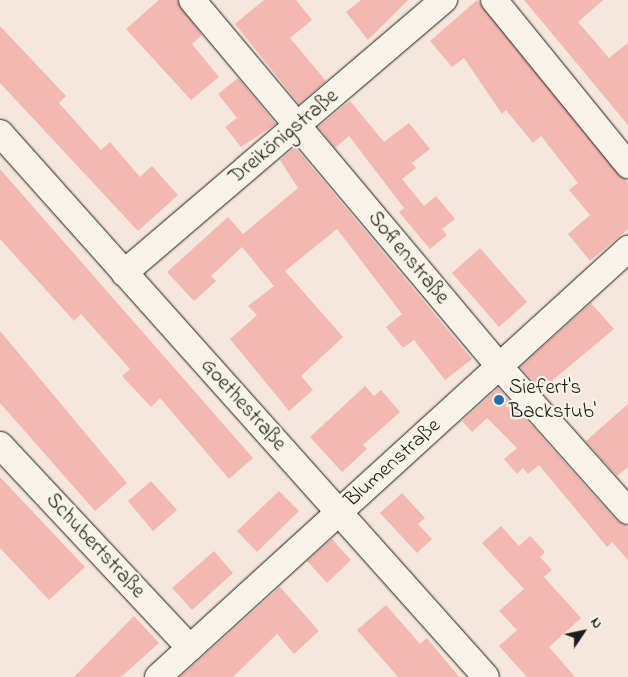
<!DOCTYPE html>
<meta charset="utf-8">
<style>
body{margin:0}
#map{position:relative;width:628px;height:677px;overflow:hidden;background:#f6e7dd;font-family:"Indie Flower",sans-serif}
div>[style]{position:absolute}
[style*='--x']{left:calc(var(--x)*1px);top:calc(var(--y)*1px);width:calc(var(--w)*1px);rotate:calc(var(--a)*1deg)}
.building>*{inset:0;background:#f3b8b0}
.roads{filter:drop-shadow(0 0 1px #1c1c1c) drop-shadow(0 0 1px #1c1c1c)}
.minor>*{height:26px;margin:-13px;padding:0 13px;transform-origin:13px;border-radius:13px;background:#f7f3e8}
.dots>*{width:14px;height:14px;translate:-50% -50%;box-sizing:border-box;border:2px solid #f7f3e8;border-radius:50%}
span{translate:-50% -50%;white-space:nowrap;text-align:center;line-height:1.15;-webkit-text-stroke:4.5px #f7f3e8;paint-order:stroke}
.street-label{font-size:21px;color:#1c1c1c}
.poi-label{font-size:21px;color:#1c1c1c}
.left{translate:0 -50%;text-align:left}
.north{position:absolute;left:558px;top:607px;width:50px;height:50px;-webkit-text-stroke:4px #f7f3e8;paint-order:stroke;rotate:56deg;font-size:14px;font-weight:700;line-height:20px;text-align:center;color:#1c1c1c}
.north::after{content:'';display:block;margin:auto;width:18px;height:22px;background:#1c1c1c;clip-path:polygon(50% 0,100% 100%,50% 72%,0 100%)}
</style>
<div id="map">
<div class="building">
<div style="clip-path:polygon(159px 0,177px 0,202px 35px,192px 44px,219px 77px,191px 100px,126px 29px)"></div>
<div style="clip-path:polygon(264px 0,296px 0,312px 20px,290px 38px,326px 81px,299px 104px,235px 24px)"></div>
<div style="clip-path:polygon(361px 0,408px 0,368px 40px,346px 12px)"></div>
<div style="clip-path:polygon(477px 0,628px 183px,628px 229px,590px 261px,568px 234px,590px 215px,569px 190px,578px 183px,541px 136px,533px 143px,506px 110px,502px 114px,464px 58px,452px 67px,430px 41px)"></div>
<div style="clip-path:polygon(524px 0,603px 0,578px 22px,609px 58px,628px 43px,628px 125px)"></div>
<div style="clip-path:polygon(0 26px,66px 96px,59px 103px,101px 150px,110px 142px,140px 177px,152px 166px,178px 195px,138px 231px,0 83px)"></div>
<div style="clip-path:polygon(238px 78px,276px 124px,241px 147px,225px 127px,237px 118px,218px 94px)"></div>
<div style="clip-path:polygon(350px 101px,384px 142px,409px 123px,430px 149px,412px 163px,416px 168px,402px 179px,424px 206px,436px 196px,455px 219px,442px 229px,447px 235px,430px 249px,399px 212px,404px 208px,349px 136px,335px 148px,318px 127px)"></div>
<div style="clip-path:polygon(295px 147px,472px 359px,445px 380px,414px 340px,403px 348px,386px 327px,402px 314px,337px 229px,285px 271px,343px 337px,301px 376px,313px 390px,289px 411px,230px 339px,257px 315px,248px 306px,274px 286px,242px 247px,211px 276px,216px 281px,194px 301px,167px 272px,228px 217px,243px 234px,298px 188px,280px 160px)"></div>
<div style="clip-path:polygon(0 169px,253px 458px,229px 479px,160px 398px,151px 407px,122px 376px,130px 369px,81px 314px,74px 321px,0 239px)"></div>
<div style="clip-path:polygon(480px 248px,527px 302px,499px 327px,452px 273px)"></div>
<div style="clip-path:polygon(591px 303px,614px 329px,541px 390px,520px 367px)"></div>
<div style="clip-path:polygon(0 331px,127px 483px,95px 511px,0 403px)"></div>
<div style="clip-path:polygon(365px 386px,374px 396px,381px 390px,400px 412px,363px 445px,367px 449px,342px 472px,310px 437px)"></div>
<div style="clip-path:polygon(498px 388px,617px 521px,628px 527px,628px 560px,612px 542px,607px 547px,539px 465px,528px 474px,523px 468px,517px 474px,504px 459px,517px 448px,487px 418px,472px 432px,462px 421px)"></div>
<div style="clip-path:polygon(628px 404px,628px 467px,617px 476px,586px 441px)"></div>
<div style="clip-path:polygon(0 477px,85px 567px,49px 600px,0 548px)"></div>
<div style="clip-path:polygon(151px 481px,177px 510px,153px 531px,128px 501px)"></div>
<div style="clip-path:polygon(279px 491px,299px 511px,257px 552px,237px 531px)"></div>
<div style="clip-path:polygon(402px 493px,425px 518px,418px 524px,432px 539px,417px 553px,380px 513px)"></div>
<div style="clip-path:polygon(501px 526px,519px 546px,530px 536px,545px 552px,540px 557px,552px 570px,544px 577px,581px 618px,549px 647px,575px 677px,527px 677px,499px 646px,517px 630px,499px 611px,524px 589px,482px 543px)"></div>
<div style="clip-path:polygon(332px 539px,351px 560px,327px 583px,307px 561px)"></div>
<div style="clip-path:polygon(214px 551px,233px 573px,192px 610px,172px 588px)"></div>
<div style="clip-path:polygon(280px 587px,319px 631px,294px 654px,277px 634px,233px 677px,180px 677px)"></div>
<div style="clip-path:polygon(386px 605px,420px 644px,427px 638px,459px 677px,398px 677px,357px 630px)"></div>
<div style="clip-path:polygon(134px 616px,159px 643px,121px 677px,74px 677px)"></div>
</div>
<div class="roads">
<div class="minor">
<div style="--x:192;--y:0;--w:478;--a:50"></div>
<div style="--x:499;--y:366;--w:194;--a:48.3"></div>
<div style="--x:494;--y:0;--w:213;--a:50.9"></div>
<div style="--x:0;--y:133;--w:729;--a:48.22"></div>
<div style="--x:124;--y:273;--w:421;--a:-40.5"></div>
<div style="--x:0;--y:445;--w:278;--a:46.9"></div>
<div style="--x:158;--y:677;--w:636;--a:-42.32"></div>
</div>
</div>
<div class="dots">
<div style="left:499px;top:400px;background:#1f6fb2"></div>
</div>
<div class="street-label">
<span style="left:284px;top:137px;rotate:-40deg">Dreikönigstraße</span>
<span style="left:408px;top:258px;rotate:50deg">Sofienstraße</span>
<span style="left:243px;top:405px;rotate:48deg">Goethestraße</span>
<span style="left:393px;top:463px;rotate:-42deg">Blumenstraße</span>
<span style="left:95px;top:546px;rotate:47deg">Schubertstraße</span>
</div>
<div class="poi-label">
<span class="left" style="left:509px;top:400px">Siefert's<br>Backstub'</span>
</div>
<div class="north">N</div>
</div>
